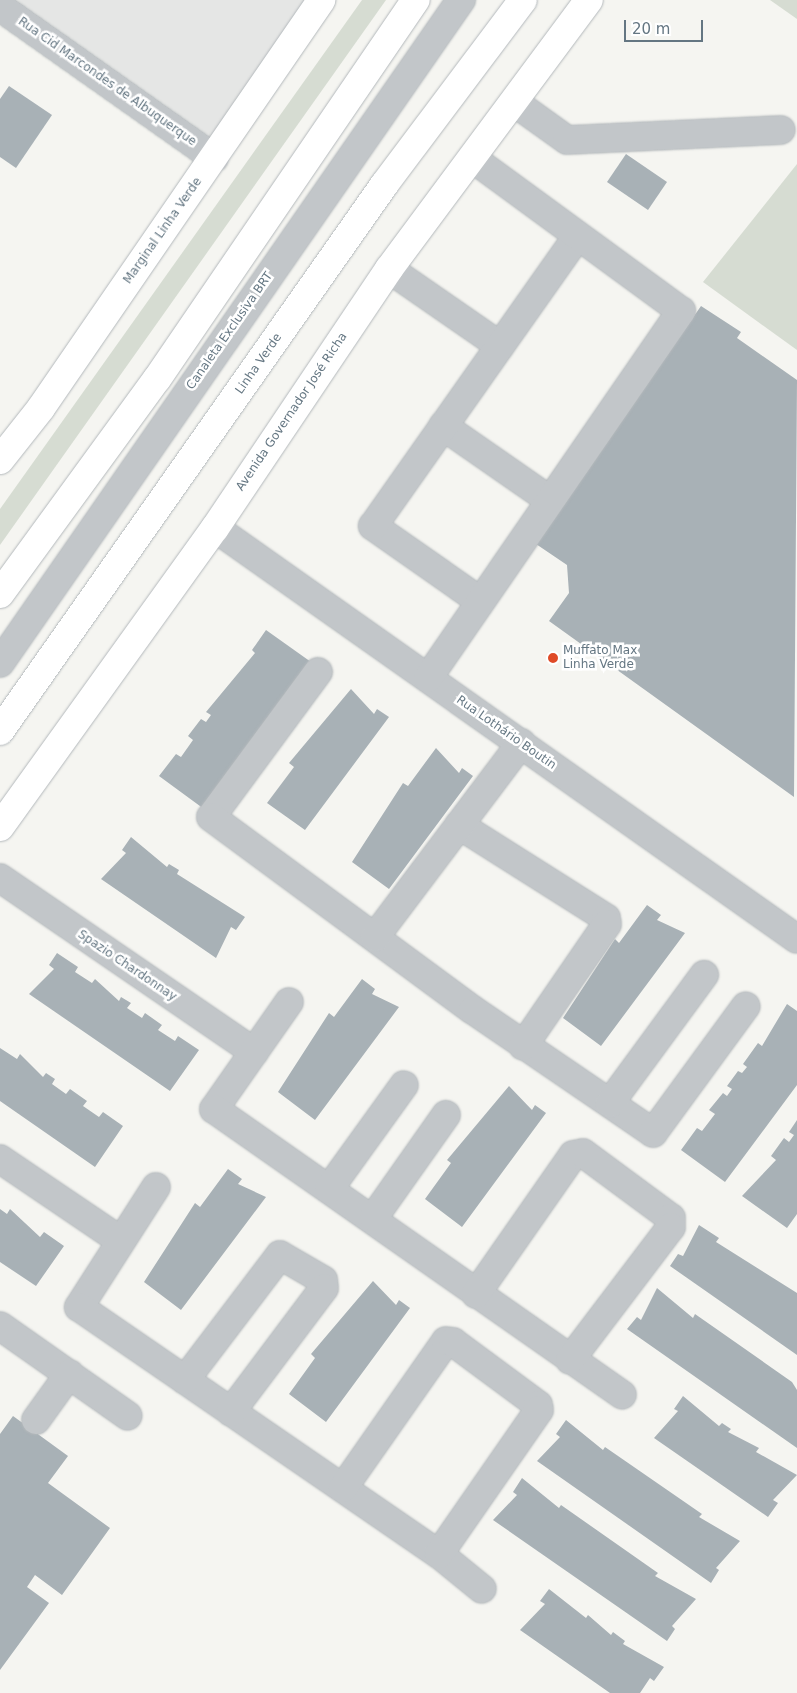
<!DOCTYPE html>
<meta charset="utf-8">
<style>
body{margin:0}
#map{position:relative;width:797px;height:1693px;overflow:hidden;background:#f5f5f1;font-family:"DejaVu Sans",sans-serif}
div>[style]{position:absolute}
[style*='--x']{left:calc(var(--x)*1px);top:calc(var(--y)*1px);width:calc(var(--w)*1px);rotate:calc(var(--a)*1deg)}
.built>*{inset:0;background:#e5e6e5}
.green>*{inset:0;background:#d6dcd2}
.building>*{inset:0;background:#a8b1b6}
.roads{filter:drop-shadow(0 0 1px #b3b8bb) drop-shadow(0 0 1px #b3b8bb)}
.minor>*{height:28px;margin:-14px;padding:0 14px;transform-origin:14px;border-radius:14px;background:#c2c6c9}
.major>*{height:28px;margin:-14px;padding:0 14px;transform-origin:14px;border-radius:14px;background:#fff}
.highway>*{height:28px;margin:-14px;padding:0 14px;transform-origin:14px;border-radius:14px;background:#fff}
.dots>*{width:14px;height:14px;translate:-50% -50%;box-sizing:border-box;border:2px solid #fff;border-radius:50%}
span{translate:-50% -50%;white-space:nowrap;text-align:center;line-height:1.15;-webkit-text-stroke:5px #fff;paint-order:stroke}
.street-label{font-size:12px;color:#647682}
.poi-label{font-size:12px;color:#647682}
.left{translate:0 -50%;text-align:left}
.scale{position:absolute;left:624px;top:20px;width:79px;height:22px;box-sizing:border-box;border:2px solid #647682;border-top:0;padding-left:6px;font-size:15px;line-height:18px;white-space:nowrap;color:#647682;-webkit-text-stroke:4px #fff;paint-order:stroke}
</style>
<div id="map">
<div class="built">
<div style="clip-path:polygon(0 0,321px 0,214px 158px)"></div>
</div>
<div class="green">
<div style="clip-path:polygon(362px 0,386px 0,0 545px,0 509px)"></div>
<div style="clip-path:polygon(770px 0,797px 0,797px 19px)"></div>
<div style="clip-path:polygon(797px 164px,797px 350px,703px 282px)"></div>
</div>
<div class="building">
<div style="clip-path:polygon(9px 86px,52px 115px,16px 168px,0 157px,0 99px)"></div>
<div style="clip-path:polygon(626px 154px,667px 182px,648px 210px,607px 182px)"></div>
<div style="clip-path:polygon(701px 306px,741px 332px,737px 338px,797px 380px,794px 797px,549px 621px,569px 593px,567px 565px,536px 544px)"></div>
<div style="clip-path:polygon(266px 630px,311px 662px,204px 809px,159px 776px,176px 754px,181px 757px,193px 740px,188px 736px,201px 719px,206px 722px,211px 715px,206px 712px,255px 653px,252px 650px)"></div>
<div style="clip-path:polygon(351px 689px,374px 714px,377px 709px,389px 717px,305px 830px,267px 803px,294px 767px,289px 763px)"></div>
<div style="clip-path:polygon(436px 748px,459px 773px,462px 768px,473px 776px,389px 889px,352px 862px,403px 783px,408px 786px)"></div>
<div style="clip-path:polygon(131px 837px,167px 867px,169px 864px,179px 870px,177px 874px,245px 917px,236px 930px,231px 927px,216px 958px,101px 879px,126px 853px,122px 850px)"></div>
<div style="clip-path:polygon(647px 905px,661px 915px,657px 920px,685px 933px,601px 1046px,563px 1018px,615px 939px,619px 943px)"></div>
<div style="clip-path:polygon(57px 953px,78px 967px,75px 972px,92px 983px,95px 979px,119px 1001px,121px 997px,131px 1003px,127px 1008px,142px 1018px,145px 1013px,162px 1025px,158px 1030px,175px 1041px,178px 1036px,199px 1050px,170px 1091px,29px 994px,54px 969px,49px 965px)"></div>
<div style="clip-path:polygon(362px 979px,375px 989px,372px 994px,399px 1007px,315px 1120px,278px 1092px,329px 1013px,334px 1017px)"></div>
<div style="clip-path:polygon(787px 1004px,797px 1011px,797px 1085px,725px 1182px,681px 1150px,697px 1128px,702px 1131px,715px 1114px,709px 1110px,723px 1093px,727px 1096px,732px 1089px,727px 1086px,738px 1071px,742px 1073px,747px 1067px,743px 1064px,758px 1043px,762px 1046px)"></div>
<div style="clip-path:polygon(0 1048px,17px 1059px,20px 1054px,43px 1077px,46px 1073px,55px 1079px,52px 1084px,66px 1094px,70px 1089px,87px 1101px,83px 1106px,99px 1117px,103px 1112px,123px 1126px,95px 1167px,0 1101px)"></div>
<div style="clip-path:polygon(509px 1086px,532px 1110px,535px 1105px,546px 1113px,462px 1227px,425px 1199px,451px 1163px,447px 1160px)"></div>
<div style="clip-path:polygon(797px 1120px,797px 1214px,787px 1228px,742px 1196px,776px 1160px,771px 1156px,784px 1138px,789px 1142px,794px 1135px,789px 1132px)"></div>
<div style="clip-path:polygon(228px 1169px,242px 1179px,238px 1184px,266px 1197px,181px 1310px,144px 1282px,195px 1203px,200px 1207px)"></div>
<div style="clip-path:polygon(0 1209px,7px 1214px,10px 1209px,40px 1237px,44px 1232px,64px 1246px,36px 1286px,0 1262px)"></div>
<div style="clip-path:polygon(699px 1225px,719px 1238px,716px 1242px,797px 1293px,797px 1355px,670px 1266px,678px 1254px,683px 1256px)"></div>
<div style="clip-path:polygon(373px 1281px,396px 1305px,399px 1300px,410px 1308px,326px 1422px,289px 1394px,315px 1358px,311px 1354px)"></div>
<div style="clip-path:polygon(657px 1288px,693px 1318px,695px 1314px,792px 1382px,797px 1390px,797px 1448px,627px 1329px,637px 1317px,641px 1320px)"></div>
<div style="clip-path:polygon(683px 1396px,719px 1426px,722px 1423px,731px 1429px,728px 1432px,759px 1448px,756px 1452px,797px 1475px,773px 1500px,778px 1503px,768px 1517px,654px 1438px,678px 1411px,674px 1409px)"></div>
<div style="clip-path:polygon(13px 1416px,68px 1456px,48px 1483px,110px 1528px,62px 1595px,35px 1575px,27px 1587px,49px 1603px,0 1670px,0 1434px)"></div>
<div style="clip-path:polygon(566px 1420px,603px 1450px,605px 1447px,702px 1514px,699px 1517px,740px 1541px,716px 1568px,719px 1570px,711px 1583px,537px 1461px,560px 1437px,556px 1434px)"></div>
<div style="clip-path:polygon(522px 1478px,559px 1508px,561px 1505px,658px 1573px,655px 1576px,696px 1599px,672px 1626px,675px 1629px,667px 1641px,493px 1520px,517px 1495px,513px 1492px)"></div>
<div style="clip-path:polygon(549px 1589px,586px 1618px,588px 1615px,611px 1635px,613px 1632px,625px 1641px,623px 1644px,664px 1667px,654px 1681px,650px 1678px,640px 1693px,610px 1693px,520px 1630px,545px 1604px,540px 1601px)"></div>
</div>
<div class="roads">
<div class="minor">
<div style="--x:0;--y:7;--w:262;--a:35.2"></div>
<div style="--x:514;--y:102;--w:65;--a:35.6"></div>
<div style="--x:567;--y:140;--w:214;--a:-2.7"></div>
<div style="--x:389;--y:269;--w:135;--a:34.7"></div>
<div style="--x:443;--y:426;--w:128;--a:34.8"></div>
<div style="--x:215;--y:528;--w:712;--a:35.23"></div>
<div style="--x:480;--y:601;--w:131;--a:-145"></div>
<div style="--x:373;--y:526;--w:352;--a:-54.8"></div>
<div style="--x:0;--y:663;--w:808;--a:-55.19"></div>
<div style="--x:318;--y:672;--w:180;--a:126.4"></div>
<div style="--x:211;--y:817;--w:325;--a:36.4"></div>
<div style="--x:473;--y:1010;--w:218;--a:34.3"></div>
<div style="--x:653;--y:1133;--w:157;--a:-53.8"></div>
<div style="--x:428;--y:678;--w:446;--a:-55.4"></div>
<div style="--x:681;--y:311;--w:259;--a:-143.8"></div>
<div style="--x:459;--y:825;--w:174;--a:32.3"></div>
<div style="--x:606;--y:918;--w:6;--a:81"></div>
<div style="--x:607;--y:924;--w:148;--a:124.5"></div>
<div style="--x:0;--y:878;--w:308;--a:34.4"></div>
<div style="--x:375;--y:937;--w:243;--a:-53"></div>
<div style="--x:289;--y:1002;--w:131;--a:125"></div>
<div style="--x:214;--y:1109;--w:498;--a:35"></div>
<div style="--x:610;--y:1103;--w:159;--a:-53.7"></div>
<div style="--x:0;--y:1159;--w:146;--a:34.1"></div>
<div style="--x:156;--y:1187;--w:143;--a:122.7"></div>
<div style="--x:79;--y:1307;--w:437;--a:34.5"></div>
<div style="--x:439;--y:1554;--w:55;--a:39.1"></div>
<div style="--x:329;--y:1189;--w:128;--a:-54.2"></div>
<div style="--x:374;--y:1217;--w:125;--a:-54.8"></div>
<div style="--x:476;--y:1294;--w:169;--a:-55.1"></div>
<div style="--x:573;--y:1155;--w:10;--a:-11"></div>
<div style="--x:583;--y:1153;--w:109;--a:36.5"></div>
<div style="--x:671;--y:1218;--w:9;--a:90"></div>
<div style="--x:671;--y:1227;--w:167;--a:127.2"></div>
<div style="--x:0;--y:1326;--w:156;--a:35.1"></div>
<div style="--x:185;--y:1380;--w:157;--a:-52.8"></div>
<div style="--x:280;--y:1255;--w:50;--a:30.2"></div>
<div style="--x:323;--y:1280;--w:8;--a:83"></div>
<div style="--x:324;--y:1288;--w:155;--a:126.9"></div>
<div style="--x:36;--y:1420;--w:57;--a:-54.3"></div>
<div style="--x:343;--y:1488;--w:179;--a:-55"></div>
<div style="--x:446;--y:1341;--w:7;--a:8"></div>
<div style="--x:453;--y:1342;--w:106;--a:36.5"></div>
<div style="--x:538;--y:1405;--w:5;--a:79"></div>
<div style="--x:539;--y:1410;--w:175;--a:124.8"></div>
</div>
<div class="major">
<div style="--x:0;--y:460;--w:66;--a:-51.7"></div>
<div style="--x:41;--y:408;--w:495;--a:-55.5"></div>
<div style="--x:0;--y:827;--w:368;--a:-54.3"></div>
<div style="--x:215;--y:528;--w:312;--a:-56.1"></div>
<div style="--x:389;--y:269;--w:335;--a:-53.4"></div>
</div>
<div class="highway">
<div style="--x:0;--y:594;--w:266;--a:-53.9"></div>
<div style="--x:157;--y:379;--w:459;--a:-55.7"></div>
<div style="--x:0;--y:731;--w:668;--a:-54.88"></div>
<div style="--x:384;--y:185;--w:231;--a:-53.1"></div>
</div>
</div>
<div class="dots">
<div style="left:553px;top:658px;background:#df4a27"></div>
</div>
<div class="street-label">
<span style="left:107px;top:82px;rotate:35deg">Rua Cid Marcondes de Albuquerque</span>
<span style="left:163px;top:231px;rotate:-55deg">Marginal Linha Verde</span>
<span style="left:230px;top:331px;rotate:-55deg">Canaleta Exclusiva BRT</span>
<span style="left:259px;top:364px;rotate:-55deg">Linha Verde</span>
<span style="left:292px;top:412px;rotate:-56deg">Avenida Governador José Richa</span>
<span style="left:506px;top:733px;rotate:35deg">Rua Lothário Boutin</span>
<span style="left:127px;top:966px;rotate:34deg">Spazio Chardonnay</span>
</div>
<div class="poi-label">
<span class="left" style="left:563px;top:658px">Muffato Max<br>Linha Verde</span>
</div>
<div class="scale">20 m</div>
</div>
